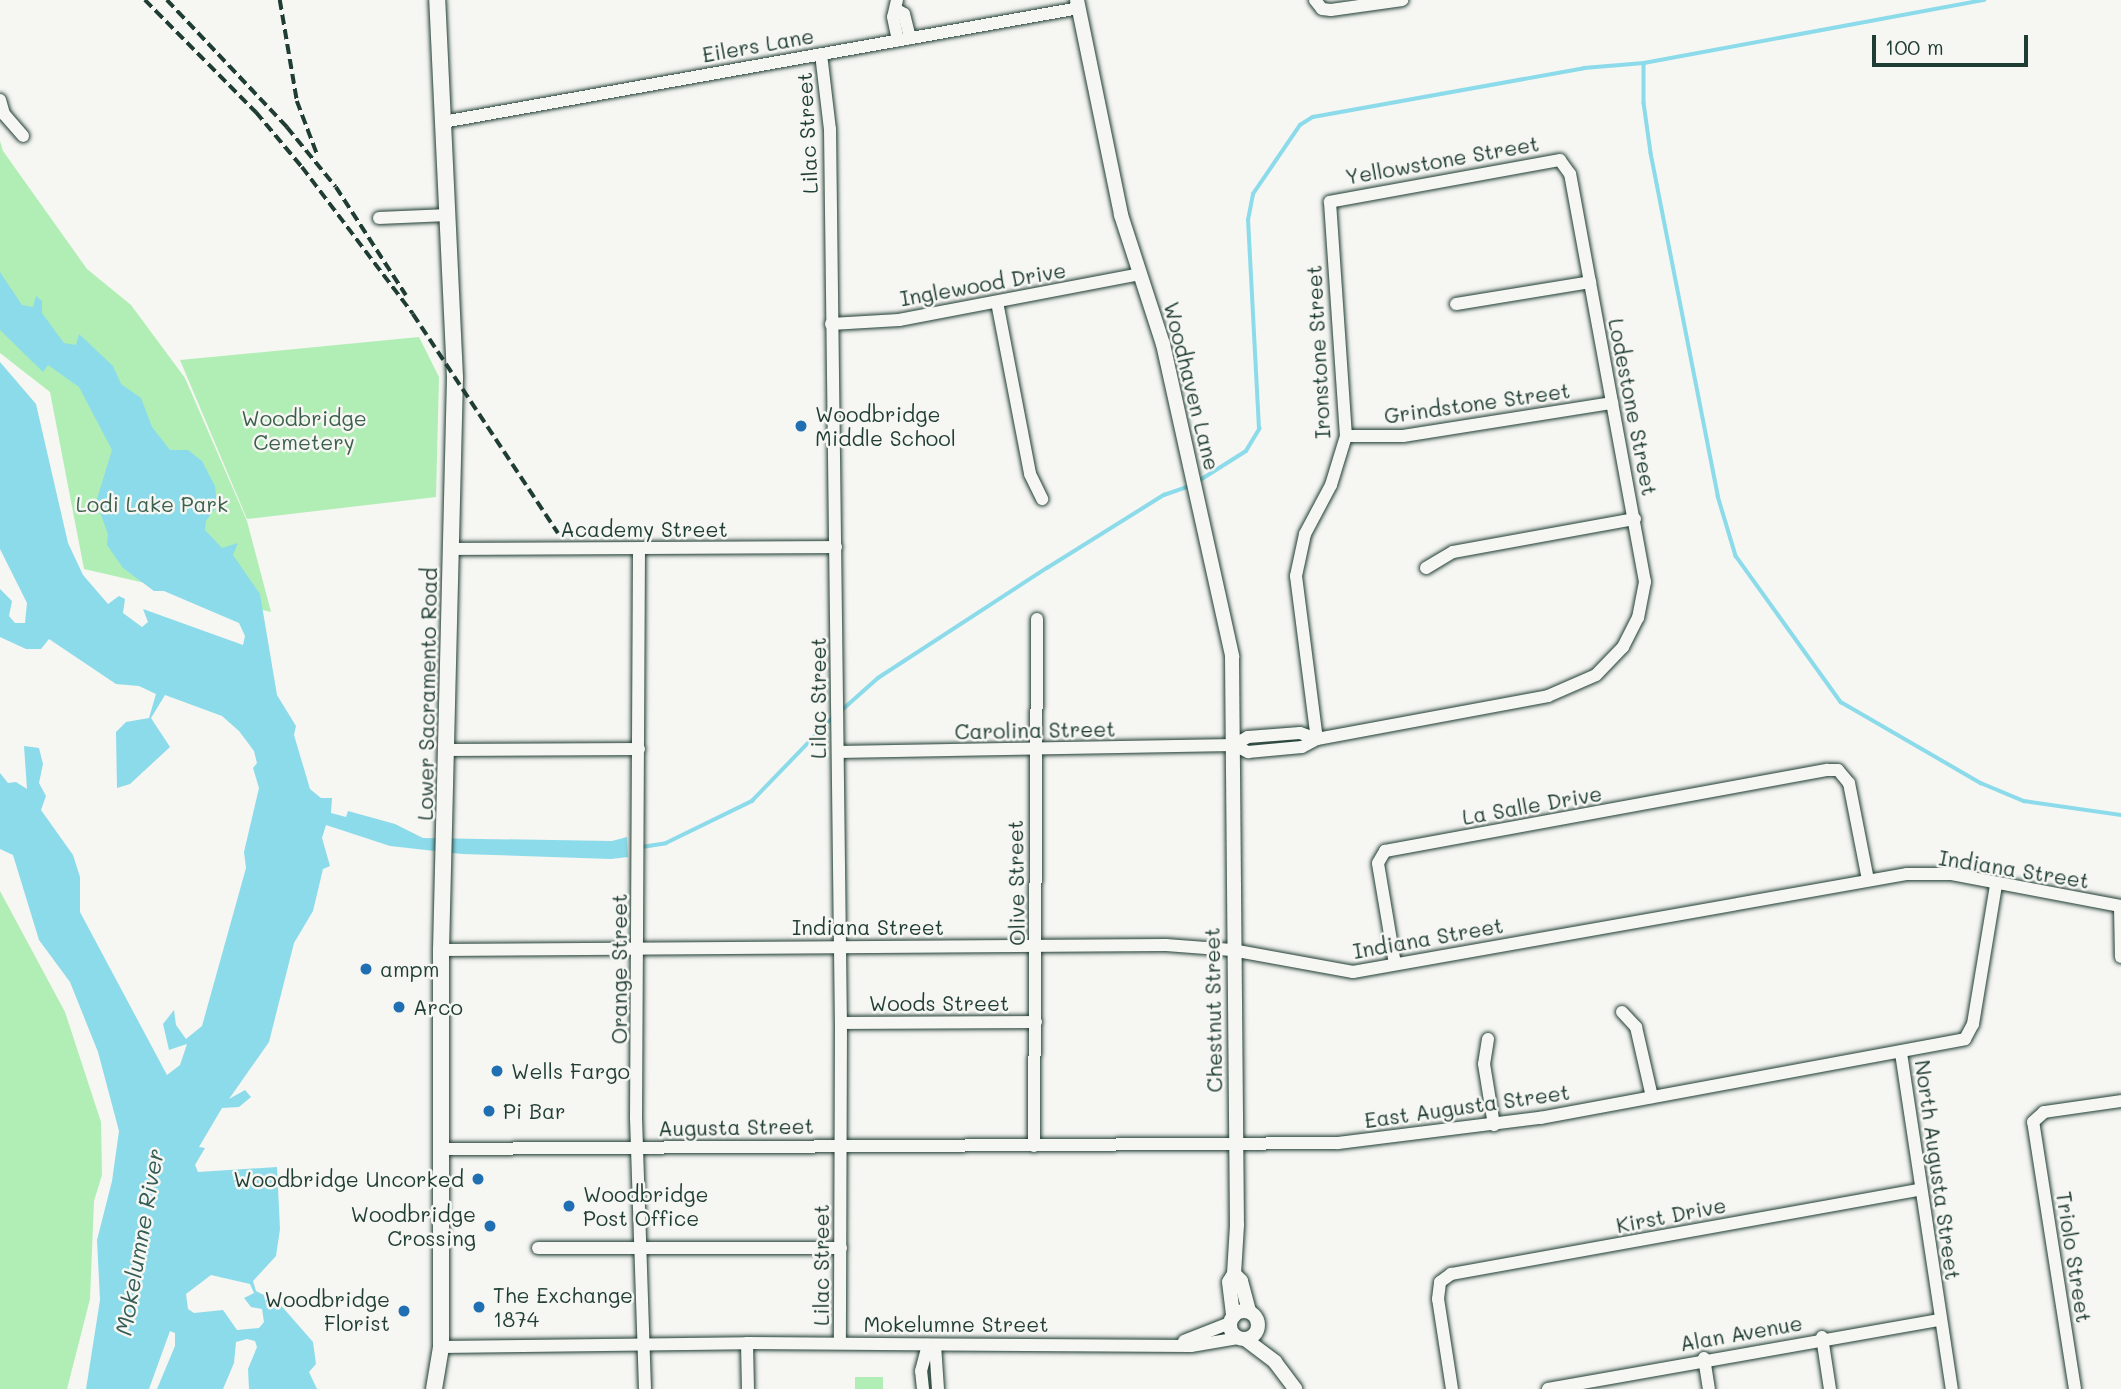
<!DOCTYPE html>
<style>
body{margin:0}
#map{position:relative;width:2121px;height:1389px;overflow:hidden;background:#f6f6f2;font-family:Mali,sans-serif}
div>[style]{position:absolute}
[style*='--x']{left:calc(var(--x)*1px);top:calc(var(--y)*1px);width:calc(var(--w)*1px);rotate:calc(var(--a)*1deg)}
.green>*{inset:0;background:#b0eeb5}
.water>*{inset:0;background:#8cdbea}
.stream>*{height:3.5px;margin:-1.75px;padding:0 1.75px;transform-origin:1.75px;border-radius:1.75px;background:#8cdbea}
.roads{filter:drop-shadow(0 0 2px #1f3d34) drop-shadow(0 0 2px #1f3d34)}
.minor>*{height:12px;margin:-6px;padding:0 6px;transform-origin:6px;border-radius:6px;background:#f6f6f2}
.tertiary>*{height:14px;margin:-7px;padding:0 7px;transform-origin:7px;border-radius:7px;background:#f6f6f2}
.tertiary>.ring{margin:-7px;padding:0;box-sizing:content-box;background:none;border:14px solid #f6f6f2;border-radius:50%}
.secondary>*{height:16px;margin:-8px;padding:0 8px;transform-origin:8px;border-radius:8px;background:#f6f6f2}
.rail>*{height:3.5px;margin-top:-1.75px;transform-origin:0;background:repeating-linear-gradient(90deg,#1f3d34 0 10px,transparent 0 15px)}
.dots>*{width:19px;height:19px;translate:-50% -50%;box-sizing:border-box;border:4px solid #f6f6f2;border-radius:50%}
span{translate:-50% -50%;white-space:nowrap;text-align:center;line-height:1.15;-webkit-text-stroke:5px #f6f6f2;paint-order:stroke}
.street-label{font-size:21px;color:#1f3d34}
.poi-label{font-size:21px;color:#1f3d34}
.left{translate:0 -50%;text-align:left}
.right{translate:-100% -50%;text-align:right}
.park-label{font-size:21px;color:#3c604e}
.water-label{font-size:23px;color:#355d58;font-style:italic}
.scale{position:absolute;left:1872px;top:35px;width:156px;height:32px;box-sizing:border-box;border:4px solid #1f3d34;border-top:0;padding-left:9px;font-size:21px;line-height:24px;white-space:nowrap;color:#1f3d34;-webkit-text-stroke:5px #f6f6f2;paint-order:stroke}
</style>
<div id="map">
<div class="green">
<div style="clip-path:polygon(0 141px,3px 151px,87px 269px,131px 305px,185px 378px,247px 521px,271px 612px,84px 569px,50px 392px,0 353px)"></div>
<div style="clip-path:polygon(419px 337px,439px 377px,436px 497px,247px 519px,180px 360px)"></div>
<div style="clip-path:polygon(0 891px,65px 1012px,101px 1122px,102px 1175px,94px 1201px,90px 1299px,67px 1389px,0 1389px)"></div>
<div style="clip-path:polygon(855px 1377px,883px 1377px,883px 1389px,855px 1389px)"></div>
</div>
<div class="water">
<div style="clip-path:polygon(evenodd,0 272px,22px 305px,33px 307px,36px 296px,42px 301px,42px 313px,64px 343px,76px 345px,79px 334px,113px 366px,121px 384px,141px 398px,152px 427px,170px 450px,188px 450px,202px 461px,215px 486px,217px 506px,206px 521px,205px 530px,222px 548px,238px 543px,233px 555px,260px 594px,277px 695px,296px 726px,294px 735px,310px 789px,321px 798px,332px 798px,331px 813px,346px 817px,348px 811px,395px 824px,423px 838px,612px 841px,627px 837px,628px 857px,611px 859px,462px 854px,390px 846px,326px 825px,322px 838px,330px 866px,323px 869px,313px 911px,294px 943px,269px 1042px,229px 1099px,245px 1090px,251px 1097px,239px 1107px,222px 1108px,199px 1147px,205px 1148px,195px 1165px,198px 1172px,277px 1167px,280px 1229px,276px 1256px,253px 1281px,256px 1291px,278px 1302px,313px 1342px,316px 1364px,309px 1372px,317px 1389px,249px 1389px,248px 1369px,257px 1347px,255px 1341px,247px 1339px,236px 1342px,234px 1363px,223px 1389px,157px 1389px,175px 1346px,175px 1333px,170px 1331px,149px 1389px,86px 1389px,100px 1300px,97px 1240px,112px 1181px,119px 1131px,98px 1052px,70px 982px,39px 940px,13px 855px,0 849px,0 773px,8px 783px,16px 782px,27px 789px,24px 746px,39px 748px,43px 764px,39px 783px,46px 796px,41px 810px,73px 855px,80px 877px,80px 912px,167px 1075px,180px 1065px,187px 1044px,169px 1050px,163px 1024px,174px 1010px,176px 1025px,186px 1039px,202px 1026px,246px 868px,244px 852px,259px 788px,253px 768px,257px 763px,254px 751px,239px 731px,222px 716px,165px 695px,151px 718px,170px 747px,130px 784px,117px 788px,116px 732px,126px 722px,149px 718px,156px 694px,139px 686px,116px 684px,49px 639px,41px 649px,26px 649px,0 637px,0 589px,12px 601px,9px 616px,15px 623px,25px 623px,27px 603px,0 549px,0 362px,36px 404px,68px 543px,83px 575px,108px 604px,119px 596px,125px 599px,123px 613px,142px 627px,148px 622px,143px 609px,243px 645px,245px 636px,239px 623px,164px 591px,154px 591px,123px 568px,107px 545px,108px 534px,96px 502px,112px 450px,79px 387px,48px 365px,43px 372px,0 330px,0 272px,211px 1275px,250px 1284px,254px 1293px,244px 1298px,251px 1307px,262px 1309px,264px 1322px,259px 1328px,237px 1330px,223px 1310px,194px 1313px,188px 1309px,186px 1294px,211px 1275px)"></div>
</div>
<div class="stream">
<div style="--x:1644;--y:63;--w:40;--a:90"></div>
<div style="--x:1644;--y:103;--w:50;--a:82"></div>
<div style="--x:1651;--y:153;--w:349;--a:78.9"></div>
<div style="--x:1718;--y:496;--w:63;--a:73.3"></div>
<div style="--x:1736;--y:556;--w:180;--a:54.3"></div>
<div style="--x:1841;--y:702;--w:162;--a:30.1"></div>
<div style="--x:1981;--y:783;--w:47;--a:22.7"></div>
<div style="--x:2024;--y:801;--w:98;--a:8.2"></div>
<div style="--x:1197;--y:482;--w:58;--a:-32.3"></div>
<div style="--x:1246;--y:451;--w:26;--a:-59"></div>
<div style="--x:1259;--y:429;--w:209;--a:-93"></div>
<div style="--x:1248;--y:220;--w:26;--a:-79"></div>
<div style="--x:1253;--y:194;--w:83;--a:-55.7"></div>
<div style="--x:1300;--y:125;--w:15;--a:-32"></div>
<div style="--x:1313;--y:117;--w:275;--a:-10.2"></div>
<div style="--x:1584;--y:68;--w:60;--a:-4.8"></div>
<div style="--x:1644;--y:63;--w:346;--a:-10.5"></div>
<div style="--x:842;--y:710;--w:48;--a:-41.6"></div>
<div style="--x:878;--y:678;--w:202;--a:-33.1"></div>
<div style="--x:1047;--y:568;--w:138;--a:-32"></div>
<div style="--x:1164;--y:495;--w:28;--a:-19"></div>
<div style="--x:642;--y:847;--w:24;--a:-9"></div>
<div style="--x:666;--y:843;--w:96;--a:-26"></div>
<div style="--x:752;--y:801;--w:117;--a:-46"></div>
</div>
<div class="roads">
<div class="minor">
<div style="--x:897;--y:0;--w:17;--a:103"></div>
<div style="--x:893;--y:17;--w:24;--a:78"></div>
<div style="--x:1315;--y:0;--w:11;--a:52"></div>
<div style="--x:1322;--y:9;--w:9;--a:6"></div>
<div style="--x:1331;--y:10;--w:72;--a:-8"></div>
<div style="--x:897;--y:10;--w:8;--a:30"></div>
<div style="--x:904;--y:14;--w:25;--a:76"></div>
<div style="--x:821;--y:54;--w:76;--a:83.2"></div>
<div style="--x:830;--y:129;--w:894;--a:89.3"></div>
<div style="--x:841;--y:1023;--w:320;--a:90.2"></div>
<div style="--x:0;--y:100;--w:15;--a:74"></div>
<div style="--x:4;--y:114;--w:29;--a:49"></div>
<div style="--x:443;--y:122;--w:646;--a:-10.16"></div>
<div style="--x:379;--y:218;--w:69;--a:-2.5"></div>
<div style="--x:997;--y:302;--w:175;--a:79.1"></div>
<div style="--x:1030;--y:474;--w:28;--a:64"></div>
<div style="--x:1456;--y:304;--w:136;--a:-9.3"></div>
<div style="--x:831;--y:324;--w:68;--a:-3.4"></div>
<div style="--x:899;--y:320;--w:245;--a:-10.8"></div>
<div style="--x:1346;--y:436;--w:57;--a:0"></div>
<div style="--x:1403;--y:436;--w:212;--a:-9"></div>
<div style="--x:639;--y:548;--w:570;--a:90.3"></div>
<div style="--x:636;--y:1118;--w:271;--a:88.1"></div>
<div style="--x:451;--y:549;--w:385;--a:-0.3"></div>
<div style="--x:1426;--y:568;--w:31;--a:-31"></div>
<div style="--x:1453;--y:552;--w:185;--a:-10.3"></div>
<div style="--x:1234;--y:745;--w:16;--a:-30"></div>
<div style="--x:1248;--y:737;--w:52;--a:-4.4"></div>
<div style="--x:1300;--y:733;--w:18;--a:19"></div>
<div style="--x:446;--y:750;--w:193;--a:-0.3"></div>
<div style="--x:838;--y:752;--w:396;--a:-1"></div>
<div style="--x:1234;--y:745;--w:16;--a:27"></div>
<div style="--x:1248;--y:752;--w:54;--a:-5.3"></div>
<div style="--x:1302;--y:747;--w:17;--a:-28"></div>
<div style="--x:1317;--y:739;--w:235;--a:-10.5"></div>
<div style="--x:1548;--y:696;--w:52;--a:-23.6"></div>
<div style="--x:1596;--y:675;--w:39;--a:-46"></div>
<div style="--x:1623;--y:647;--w:33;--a:-63"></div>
<div style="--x:1638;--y:618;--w:37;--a:-79"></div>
<div style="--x:1645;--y:582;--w:415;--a:-100.4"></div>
<div style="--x:1570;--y:174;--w:17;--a:-126"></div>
<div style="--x:1560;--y:160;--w:234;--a:169.7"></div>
<div style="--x:1330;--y:202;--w:235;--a:86.1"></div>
<div style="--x:1346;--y:436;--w:51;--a:107"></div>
<div style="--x:1331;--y:485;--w:55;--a:118"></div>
<div style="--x:1305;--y:534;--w:43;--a:102.1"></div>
<div style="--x:1296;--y:576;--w:164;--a:82.7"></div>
<div style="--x:2120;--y:906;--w:51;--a:88.9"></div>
<div style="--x:441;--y:950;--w:725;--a:-0.4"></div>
<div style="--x:1166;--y:945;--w:66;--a:4.3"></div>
<div style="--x:1232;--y:950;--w:123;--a:10.3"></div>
<div style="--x:1353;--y:972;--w:563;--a:-10.03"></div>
<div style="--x:1907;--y:874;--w:44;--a:0"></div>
<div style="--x:1951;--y:874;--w:173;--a:10.7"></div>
<div style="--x:1395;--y:964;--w:102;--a:-99.6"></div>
<div style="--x:1378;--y:863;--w:14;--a:-60"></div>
<div style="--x:1385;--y:851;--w:450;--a:-10.4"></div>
<div style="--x:1828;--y:770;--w:10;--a:0"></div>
<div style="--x:1838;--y:770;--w:17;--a:50"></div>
<div style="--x:1849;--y:783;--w:99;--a:78.9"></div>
<div style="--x:1622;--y:1012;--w:21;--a:47"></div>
<div style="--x:1636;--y:1027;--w:72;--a:77.1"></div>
<div style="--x:841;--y:1023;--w:195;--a:-0.3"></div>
<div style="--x:1488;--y:1039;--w:25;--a:99"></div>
<div style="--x:1484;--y:1064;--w:62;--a:80.7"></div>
<div style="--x:1901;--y:1053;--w:340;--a:81.4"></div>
<div style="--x:1034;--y:1146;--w:527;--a:-89.67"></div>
<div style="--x:439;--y:1149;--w:899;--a:-0.38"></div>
<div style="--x:1338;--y:1143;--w:204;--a:-7.1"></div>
<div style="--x:1540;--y:1118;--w:432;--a:-10.5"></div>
<div style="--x:1965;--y:1039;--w:17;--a:-62"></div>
<div style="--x:1973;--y:1024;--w:141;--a:-80.6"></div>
<div style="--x:538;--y:1248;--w:303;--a:0"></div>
<div style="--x:1822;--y:1337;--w:53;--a:81.3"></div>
<div style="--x:1184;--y:1341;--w:49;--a:-21.4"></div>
<div style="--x:747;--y:1343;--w:46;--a:88.8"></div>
<div style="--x:935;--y:1345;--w:44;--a:86.1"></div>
<div style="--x:441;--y:1347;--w:306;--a:-0.7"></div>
<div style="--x:747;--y:1343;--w:444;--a:0.4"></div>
<div style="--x:1191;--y:1346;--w:49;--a:-9.5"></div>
<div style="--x:1704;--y:1358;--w:31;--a:81"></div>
<div style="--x:923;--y:1389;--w:18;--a:-96"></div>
<div style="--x:921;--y:1371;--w:27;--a:-75"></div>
<div style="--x:1452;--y:1389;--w:91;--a:-98.8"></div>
<div style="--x:1438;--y:1299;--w:17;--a:-83"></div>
<div style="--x:1440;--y:1282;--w:14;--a:-36"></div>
<div style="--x:1451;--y:1274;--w:476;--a:-10.2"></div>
<div style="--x:1548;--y:1389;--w:399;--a:-10"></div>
<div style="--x:2075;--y:1389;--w:270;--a:-98.9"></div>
<div style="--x:2033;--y:1122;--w:15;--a:-42"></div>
<div style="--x:2044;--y:1112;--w:78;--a:-8.1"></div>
</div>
<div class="tertiary">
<div style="--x:1077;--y:0;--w:219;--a:78.4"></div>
<div style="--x:1121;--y:215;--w:136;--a:72"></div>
<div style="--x:1163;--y:344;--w:320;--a:77.5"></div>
<div style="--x:1232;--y:656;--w:569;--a:89.5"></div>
<div style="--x:1237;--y:1225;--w:49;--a:93.5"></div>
<div style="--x:1234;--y:1274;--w:9;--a:122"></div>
<div style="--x:1229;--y:1282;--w:35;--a:83"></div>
<div style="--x:1234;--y:1274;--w:10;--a:45"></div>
<div style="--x:1241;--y:1281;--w:31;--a:75"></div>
<div class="ring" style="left:1230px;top:1311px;width:14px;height:14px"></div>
<div style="--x:1245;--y:1339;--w:38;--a:37"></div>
<div style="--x:1275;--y:1362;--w:34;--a:53"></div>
</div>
<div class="secondary">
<div style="--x:434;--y:1389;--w:43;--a:-80.5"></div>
<div style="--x:441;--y:1347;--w:397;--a:-90"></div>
<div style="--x:441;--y:950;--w:573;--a:-88.6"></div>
<div style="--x:455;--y:377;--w:377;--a:-92.7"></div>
</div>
</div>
<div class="rail">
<div style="--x:145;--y:0;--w:158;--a:45.3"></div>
<div style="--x:256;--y:112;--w:72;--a:50.1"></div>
<div style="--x:302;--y:167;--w:184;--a:52.9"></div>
<div style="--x:413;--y:314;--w:263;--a:56.5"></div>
<div style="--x:167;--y:0;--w:175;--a:46.6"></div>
<div style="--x:287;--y:127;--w:77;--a:50.8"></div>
<div style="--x:336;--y:187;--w:129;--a:57.1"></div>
<div style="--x:280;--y:0;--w:102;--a:80.4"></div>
<div style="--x:297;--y:101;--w:57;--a:69.3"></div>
</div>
<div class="dots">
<div style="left:801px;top:426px;background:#1f6fb2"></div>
<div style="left:366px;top:969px;background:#1f6fb2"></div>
<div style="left:399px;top:1007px;background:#1f6fb2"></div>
<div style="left:497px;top:1071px;background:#1f6fb2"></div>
<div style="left:489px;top:1111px;background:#1f6fb2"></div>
<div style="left:478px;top:1179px;background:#1f6fb2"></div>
<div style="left:569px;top:1206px;background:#1f6fb2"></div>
<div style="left:490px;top:1226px;background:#1f6fb2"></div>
<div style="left:479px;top:1307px;background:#1f6fb2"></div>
<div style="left:404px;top:1311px;background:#1f6fb2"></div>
</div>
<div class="street-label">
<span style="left:758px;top:45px;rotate:-10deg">Eilers Lane</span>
<span style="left:807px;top:133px;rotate:-93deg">Lilac Street</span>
<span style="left:1442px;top:160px;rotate:-10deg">Yellowstone Street</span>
<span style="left:983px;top:284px;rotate:-10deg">Inglewood Drive</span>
<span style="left:1318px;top:352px;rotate:-93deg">Ironstone Street</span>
<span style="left:1192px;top:386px;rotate:76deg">Woodhaven Lane</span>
<span style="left:1477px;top:403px;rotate:-8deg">Grindstone Street</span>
<span style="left:1633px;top:407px;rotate:79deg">Lodestone Street</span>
<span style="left:644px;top:529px">Academy Street</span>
<span style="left:427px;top:694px;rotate:-89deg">Lower Sacramento Road</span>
<span style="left:818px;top:698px;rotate:-90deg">Lilac Street</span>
<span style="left:1035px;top:730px;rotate:-1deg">Carolina Street</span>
<span style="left:1532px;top:805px;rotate:-10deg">La Salle Drive</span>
<span style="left:2014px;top:869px;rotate:9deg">Indiana Street</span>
<span style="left:1016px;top:883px;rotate:-91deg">Olive Street</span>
<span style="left:868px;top:927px">Indiana Street</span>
<span style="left:1428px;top:938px;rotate:-10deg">Indiana Street</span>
<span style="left:619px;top:969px;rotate:-90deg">Orange Street</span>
<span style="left:939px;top:1003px">Woods Street</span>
<span style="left:1213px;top:1010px;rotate:-91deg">Chestnut Street</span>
<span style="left:1467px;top:1106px;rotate:-8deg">East Augusta Street</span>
<span style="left:736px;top:1127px;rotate:-1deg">Augusta Street</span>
<span style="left:1938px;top:1170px;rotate:82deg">North Augusta Street</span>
<span style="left:1671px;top:1215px;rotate:-11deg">Kirst Drive</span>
<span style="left:2074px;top:1257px;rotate:81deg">Triolo Street</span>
<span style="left:821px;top:1265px;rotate:-90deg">Lilac Street</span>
<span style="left:956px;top:1324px">Mokelumne Street</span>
<span style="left:1741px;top:1333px;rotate:-10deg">Alan Avenue</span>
</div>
<div class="poi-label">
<span class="left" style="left:815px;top:426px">Woodbridge<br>Middle School</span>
<span class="left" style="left:380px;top:969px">ampm</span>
<span class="left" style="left:413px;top:1007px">Arco</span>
<span class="left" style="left:511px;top:1071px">Wells Fargo</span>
<span class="left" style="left:503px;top:1111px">Pi Bar</span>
<span class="right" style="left:464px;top:1179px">Woodbridge Uncorked</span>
<span class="left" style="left:583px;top:1206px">Woodbridge<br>Post Office</span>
<span class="right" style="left:476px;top:1226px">Woodbridge<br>Crossing</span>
<span class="left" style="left:493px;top:1307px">The Exchange<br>1874</span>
<span class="right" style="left:390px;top:1311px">Woodbridge<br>Florist</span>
</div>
<div class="park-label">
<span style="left:304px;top:430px">Woodbridge<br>Cemetery</span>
<span style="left:152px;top:504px">Lodi Lake Park</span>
</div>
<div class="water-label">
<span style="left:139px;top:1242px;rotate:-80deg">Mokelumne River</span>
</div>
<div class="scale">100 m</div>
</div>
